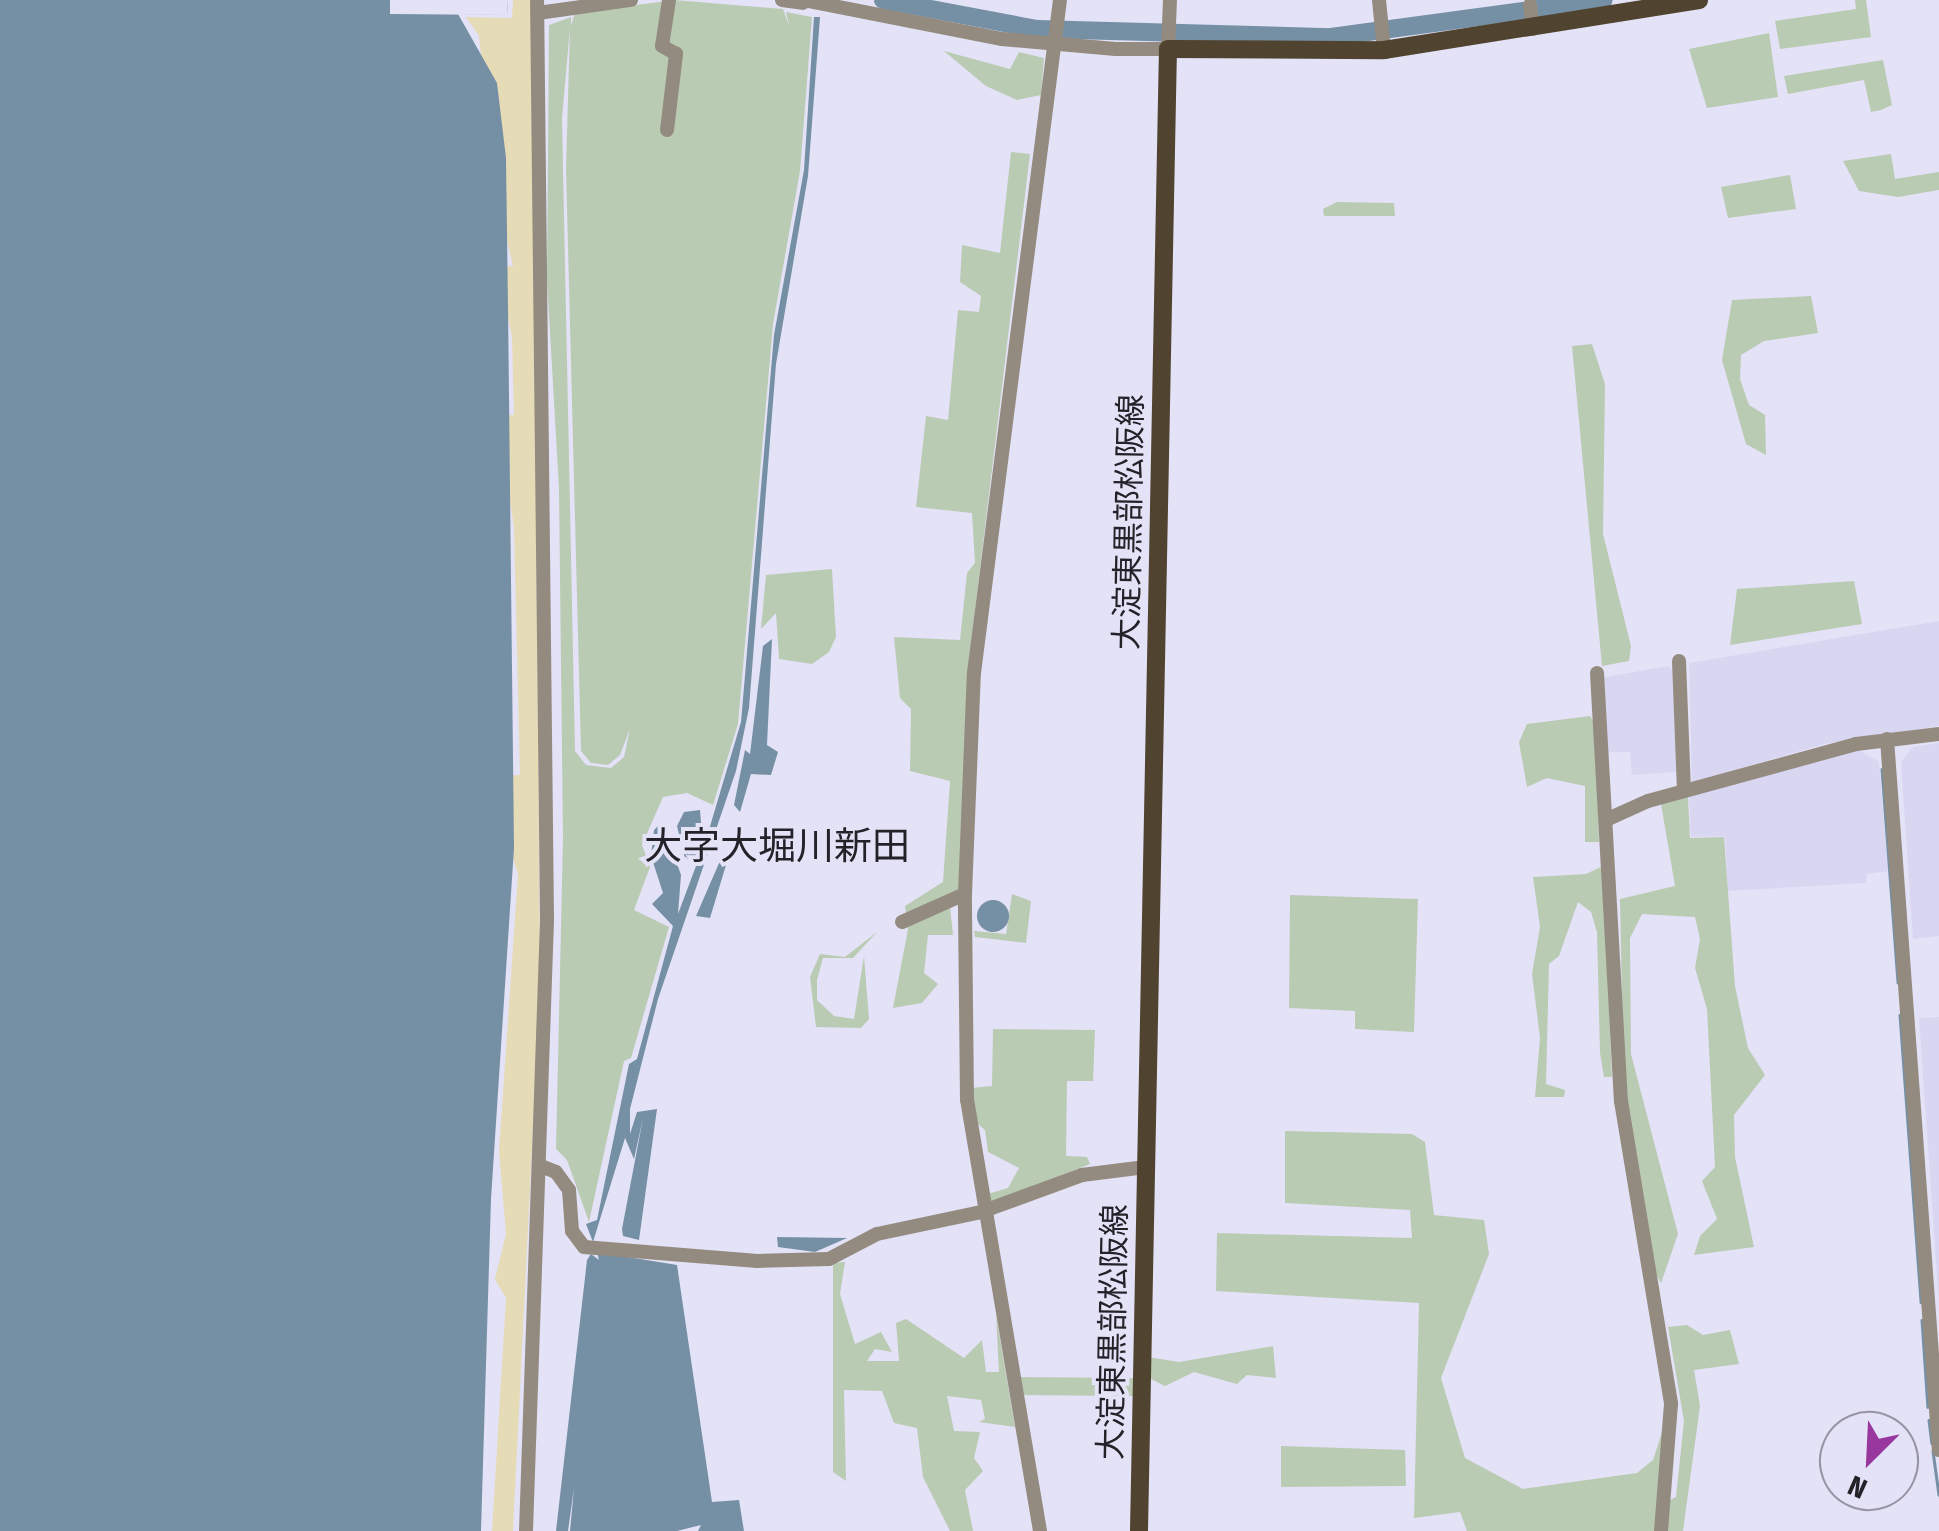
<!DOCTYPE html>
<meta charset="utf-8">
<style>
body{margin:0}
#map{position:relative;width:1939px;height:1531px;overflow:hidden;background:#e4e2f7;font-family:"Fira Sans Condensed","Noto Sans JP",sans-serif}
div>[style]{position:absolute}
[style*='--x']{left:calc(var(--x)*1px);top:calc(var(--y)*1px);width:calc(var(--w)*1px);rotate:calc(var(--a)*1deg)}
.built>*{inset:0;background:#d9d6f2}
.green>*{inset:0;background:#bacbb3}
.sand>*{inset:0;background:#e5dbb6}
.water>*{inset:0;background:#7590a5}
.round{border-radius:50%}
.pier>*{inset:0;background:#e4e2f7}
.stream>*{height:2.5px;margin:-1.25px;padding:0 1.25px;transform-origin:1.25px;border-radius:1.25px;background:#7590a5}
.river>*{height:18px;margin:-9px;padding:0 9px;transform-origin:9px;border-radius:9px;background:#7590a5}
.minor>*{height:14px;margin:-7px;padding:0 7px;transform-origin:7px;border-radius:7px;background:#938b7f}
.major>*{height:18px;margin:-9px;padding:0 9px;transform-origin:9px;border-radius:9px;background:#50432f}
span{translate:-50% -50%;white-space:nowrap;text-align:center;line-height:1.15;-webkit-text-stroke:8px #e4e2f7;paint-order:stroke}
.street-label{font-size:32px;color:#232229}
.quarter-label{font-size:38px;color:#232229}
.north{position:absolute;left:1819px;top:1411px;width:100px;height:100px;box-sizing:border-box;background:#e4e2f7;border:2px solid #9795a5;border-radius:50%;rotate:204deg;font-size:28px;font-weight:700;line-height:40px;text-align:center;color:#232229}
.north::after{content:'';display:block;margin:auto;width:35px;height:45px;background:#98379e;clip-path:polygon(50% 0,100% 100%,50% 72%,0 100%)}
</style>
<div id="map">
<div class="built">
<div style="clip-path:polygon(1939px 621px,1939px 726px,1828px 743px,1692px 782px,1689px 663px)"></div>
<div style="clip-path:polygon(1668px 666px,1674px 672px,1676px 772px,1632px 775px,1630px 752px,1606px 752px,1601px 678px)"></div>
<div style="clip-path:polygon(1939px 743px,1939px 936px,1913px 939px,1901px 762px,1913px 747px)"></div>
<div style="clip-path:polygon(1857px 749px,1879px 762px,1888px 871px,1867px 874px,1866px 883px,1728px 891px,1725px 836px,1691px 837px,1689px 795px)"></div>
<div style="clip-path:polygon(1939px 1017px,1939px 1304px,1919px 1018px)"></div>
</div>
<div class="green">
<div style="clip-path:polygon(evenodd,674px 0,783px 9px,789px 26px,786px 12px,812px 17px,800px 171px,773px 324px,738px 724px,713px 805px,687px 793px,663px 797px,642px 845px,650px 867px,634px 910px,669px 927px,631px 1058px,624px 1061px,589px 1222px,567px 1160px,556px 1149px,563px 839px,559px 489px,547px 280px,549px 25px,571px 17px,571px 25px,575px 13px,674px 0,570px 27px,566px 169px,581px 751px,591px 763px,608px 765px,620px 755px,630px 729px,624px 757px,611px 768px,586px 765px,575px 751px,562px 119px,570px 27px)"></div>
<div style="clip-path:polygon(1855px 0,1866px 0,1871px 37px,1780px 49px,1775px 21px,1856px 9px)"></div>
<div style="clip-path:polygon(1769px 33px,1778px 97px,1707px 108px,1689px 49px)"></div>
<div style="clip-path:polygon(944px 51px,1010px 69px,1019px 52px,1044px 58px,1041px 95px,1017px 100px,986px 86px)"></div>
<div style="clip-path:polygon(1883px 60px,1892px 105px,1881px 110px,1871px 112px,1864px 80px,1788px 94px,1784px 76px)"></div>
<div style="clip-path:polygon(1011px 152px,1030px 154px,970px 652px,962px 890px,949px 897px,953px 935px,928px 935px,924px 973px,938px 984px,922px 1003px,893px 1008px,908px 929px,905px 906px,943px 882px,950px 781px,910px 771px,911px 709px,900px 698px,894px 637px,960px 640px,967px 573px,975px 563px,972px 513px,916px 507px,926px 416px,948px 420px,958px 310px,979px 312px,981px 296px,960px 282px,962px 245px,1000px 253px)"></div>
<div style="clip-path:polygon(1891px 154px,1895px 179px,1939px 172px,1939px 190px,1898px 197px,1859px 191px,1843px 161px)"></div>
<div style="clip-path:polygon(1790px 175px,1796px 209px,1728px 218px,1721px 187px)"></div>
<div style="clip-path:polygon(1337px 202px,1394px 203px,1395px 216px,1324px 216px,1323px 209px)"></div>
<div style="clip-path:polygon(1811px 296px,1818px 333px,1764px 341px,1741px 355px,1740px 379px,1749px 405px,1765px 415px,1766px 455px,1746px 444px,1722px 360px,1732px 300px)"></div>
<div style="clip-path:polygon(1592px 344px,1605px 384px,1603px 534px,1631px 646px,1629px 661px,1602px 666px,1572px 346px)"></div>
<div style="clip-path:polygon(832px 569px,836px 637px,829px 652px,812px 664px,779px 659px,776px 613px,761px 629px,766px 575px)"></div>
<div style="clip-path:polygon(1854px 581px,1862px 624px,1730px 645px,1737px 589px)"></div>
<div style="clip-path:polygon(1590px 716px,1596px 725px,1599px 842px,1585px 842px,1585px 786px,1547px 778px,1527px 787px,1519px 742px,1527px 724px)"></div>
<div style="clip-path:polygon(1688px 796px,1690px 838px,1724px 837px,1735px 986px,1748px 1048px,1765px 1075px,1734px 1115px,1735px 1157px,1754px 1247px,1694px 1255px,1700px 1236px,1717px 1219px,1702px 1181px,1715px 1167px,1707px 1009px,1695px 968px,1700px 939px,1695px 917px,1642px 914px,1630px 938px,1631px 1054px,1678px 1234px,1661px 1283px,1650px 1264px,1624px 1097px,1620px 899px,1675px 886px,1661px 804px)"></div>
<div style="clip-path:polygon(1603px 866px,1612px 1077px,1604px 1077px,1600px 1053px,1597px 932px,1591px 912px,1578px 902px,1559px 956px,1549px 964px,1546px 1084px,1565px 1090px,1564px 1097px,1535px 1097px,1540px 1038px,1532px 974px,1540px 927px,1533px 877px,1586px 874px)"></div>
<div style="clip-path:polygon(1012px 894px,1031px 901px,1026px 943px,975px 937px,974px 931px,1006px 934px)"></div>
<div style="clip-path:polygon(1290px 895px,1418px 899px,1414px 1032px,1355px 1029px,1355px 1011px,1289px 1008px)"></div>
<div style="clip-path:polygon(877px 932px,853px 958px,823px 958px,817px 980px,817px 1000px,834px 1016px,854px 1019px,864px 956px,869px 1019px,861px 1028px,816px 1027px,810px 977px,820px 954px,845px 957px)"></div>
<div style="clip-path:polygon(993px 1029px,1095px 1030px,1093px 1081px,1067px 1081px,1066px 1156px,1087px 1157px,1090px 1164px,985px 1206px,984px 1195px,1008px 1188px,1019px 1168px,988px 1152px,985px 1130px,973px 1120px,971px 1088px,992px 1086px)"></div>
<div style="clip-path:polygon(1285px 1131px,1412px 1134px,1425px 1142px,1434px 1215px,1484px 1220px,1489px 1254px,1441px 1378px,1465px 1458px,1523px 1489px,1637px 1473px,1653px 1460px,1664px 1426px,1656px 1531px,1467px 1531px,1460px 1512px,1414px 1518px,1419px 1303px,1216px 1291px,1217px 1233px,1412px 1238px,1410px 1210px,1285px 1203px)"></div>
<div style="clip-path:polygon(845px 1262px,840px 1294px,855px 1344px,881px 1332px,892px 1352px,875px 1349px,867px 1361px,899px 1361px,896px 1323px,906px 1319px,964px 1358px,982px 1340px,986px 1372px,999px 1372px,996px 1315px,1015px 1427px,979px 1422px,985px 1419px,981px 1400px,947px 1396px,954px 1431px,980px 1432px,974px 1458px,983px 1471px,965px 1490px,973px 1531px,950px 1531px,923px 1477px,917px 1428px,894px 1423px,882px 1391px,844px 1390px,846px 1481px,833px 1472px,833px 1263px)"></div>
<div style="clip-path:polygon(1687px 1325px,1703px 1335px,1730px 1330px,1739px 1364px,1694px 1370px,1700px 1406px,1683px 1531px,1665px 1531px,1668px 1501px,1676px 1497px,1684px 1421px,1668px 1327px)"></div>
<div style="clip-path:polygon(1273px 1346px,1276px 1378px,1247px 1375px,1237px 1384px,1194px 1372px,1165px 1386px,1149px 1378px,1148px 1357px,1179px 1362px)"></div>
<div style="clip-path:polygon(1016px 1377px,1136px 1378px,1135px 1396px,1017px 1395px)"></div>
<div style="clip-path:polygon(1281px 1446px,1405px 1450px,1406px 1486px,1281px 1487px)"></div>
</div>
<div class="sand">
<div style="clip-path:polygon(513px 0,532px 0,540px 986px,513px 1531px,492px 1531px,506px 1298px,495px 1279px,506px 1234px,499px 1151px,518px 874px,488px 777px,520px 775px,514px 527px,497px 416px,514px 415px,512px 337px,497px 267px,513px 266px,496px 193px,479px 36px,466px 17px,512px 18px)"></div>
</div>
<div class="water">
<div style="clip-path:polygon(0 0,508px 0,507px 15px,458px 14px,497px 83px,506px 158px,508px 307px,514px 848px,491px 1199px,481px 1531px,0 1531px)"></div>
<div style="clip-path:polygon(814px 17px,820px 17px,808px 176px,776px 364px,749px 708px,736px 771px,658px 999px,630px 1109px,630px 1134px,637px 1112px,657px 1109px,639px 1240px,623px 1236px,622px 1229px,643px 1118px,634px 1159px,625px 1138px,593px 1242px,586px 1224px,597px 1220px,629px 1064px,637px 1059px,673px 926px,652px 904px,663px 893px,651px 856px,654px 830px,661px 823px,665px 829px,681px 875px,678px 914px,699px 858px,685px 859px,677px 826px,684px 812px,700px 810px,703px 850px,741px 722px,774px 335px,804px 170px)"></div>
<div style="clip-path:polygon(772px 639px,767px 745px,778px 752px,771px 775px,751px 774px,740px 812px,734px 805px,745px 750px,750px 754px,763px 646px)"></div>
<div style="clip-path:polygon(720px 861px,726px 865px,710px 918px,696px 916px)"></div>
<div class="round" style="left:977px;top:900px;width:32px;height:32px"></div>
<div style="clip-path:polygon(777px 1237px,847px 1238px,815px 1252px,778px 1247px)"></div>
<div style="clip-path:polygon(597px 1252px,677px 1265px,712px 1502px,739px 1500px,744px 1531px,698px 1531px,701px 1525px,677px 1531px,570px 1531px,574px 1488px,568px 1531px,556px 1531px,587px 1260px,591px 1254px,599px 1260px)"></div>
</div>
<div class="pier">
<div style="clip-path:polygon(390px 0,508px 0,507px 15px,390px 14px)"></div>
</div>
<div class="stream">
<div style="--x:1882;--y:769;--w:214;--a:85.7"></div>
<div style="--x:1900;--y:1015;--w:288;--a:85.8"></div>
<div style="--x:1922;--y:1320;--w:87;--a:86.1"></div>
<div style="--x:1929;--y:1420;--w:23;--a:83"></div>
<div style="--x:1933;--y:1451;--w:44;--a:82.2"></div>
</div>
<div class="river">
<div style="--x:883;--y:0;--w:157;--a:10.7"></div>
<div style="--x:1037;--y:29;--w:294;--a:1.6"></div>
<div style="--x:1331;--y:37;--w:275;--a:-7.7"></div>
</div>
<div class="minor">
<div style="--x:782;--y:0;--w:21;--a:8"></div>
<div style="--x:803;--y:0;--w:203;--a:11.1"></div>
<div style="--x:1002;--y:39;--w:114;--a:5"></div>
<div style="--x:1116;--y:49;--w:52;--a:0"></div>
<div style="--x:1168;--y:49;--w:49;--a:-87.7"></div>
<div style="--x:1379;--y:0;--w:50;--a:84.3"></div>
<div style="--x:1530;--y:5;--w:24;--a:83"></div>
<div style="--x:538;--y:13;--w:94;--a:-8"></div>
<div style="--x:667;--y:130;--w:77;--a:-83.2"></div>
<div style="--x:676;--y:54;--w:16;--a:-150"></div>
<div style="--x:662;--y:46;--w:47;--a:-81.3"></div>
<div style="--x:1679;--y:661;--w:130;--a:87.8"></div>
<div style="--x:1597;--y:673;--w:429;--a:86.8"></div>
<div style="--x:1621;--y:1101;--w:307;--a:80.6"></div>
<div style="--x:1671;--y:1404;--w:127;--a:94.5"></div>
<div style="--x:1887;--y:739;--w:713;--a:85.82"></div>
<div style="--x:1608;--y:819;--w:44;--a:-24.2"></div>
<div style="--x:1648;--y:801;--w:216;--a:-15.3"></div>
<div style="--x:1856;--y:744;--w:84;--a:-6.9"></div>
<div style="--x:902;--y:922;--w:69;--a:-24"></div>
<div style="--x:541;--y:1166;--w:16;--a:22"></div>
<div style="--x:556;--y:1172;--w:22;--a:54"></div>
<div style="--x:569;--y:1190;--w:41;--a:85.8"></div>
<div style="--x:572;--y:1231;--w:20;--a:53"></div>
<div style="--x:584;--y:1247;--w:174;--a:4.6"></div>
<div style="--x:757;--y:1261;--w:72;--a:-1.6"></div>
<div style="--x:829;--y:1259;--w:54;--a:-27.5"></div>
<div style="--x:877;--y:1234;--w:106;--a:-11.9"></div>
<div style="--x:981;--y:1212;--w:108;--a:-20.1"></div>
<div style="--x:1082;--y:1175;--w:64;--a:-7.2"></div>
<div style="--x:526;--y:1531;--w:612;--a:-88.03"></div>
<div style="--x:547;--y:919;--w:919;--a:-90.62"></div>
<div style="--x:1040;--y:1531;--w:437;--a:-99.6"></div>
<div style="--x:967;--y:1100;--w:206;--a:-90.6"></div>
<div style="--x:965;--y:894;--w:221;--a:-87.7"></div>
<div style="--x:974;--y:673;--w:678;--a:-82.72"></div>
</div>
<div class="major">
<div style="--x:1139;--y:1531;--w:1482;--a:-88.88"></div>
<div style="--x:1168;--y:49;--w:216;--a:0.3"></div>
<div style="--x:1384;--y:50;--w:319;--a:-9"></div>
</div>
<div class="street-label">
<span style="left:1129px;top:522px;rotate:-89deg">大淀東黒部松阪線</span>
<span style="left:1113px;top:1332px;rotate:-89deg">大淀東黒部松阪線</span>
</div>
<div class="quarter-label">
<span style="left:777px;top:847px">大字大堀川新田</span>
</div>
<div class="north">N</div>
</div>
